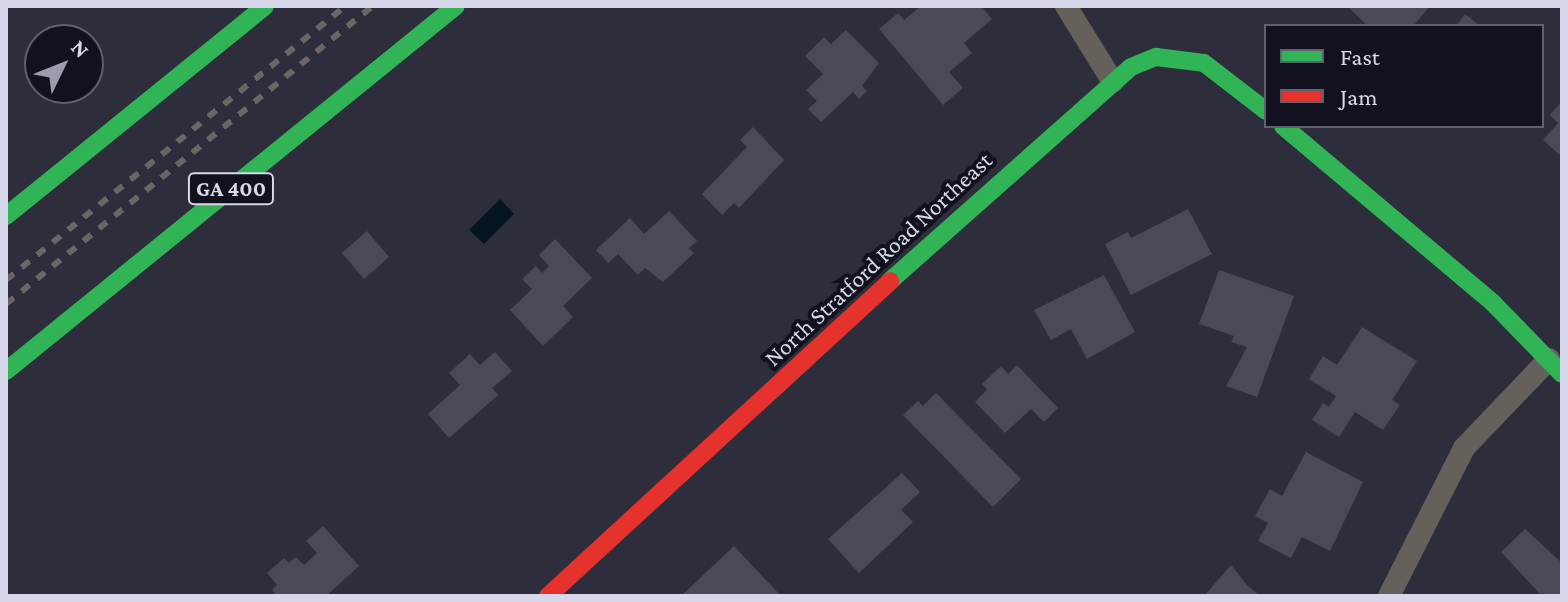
<!DOCTYPE html>
<style>
body{margin:0}
#map{position:relative;width:1568px;height:602px;overflow:hidden;background:#2d2d3c;font-family:"Crimson Pro",serif}
div>[style]{position:absolute}
[style*='--x']{left:calc(var(--x)*1px);top:calc(var(--y)*1px);width:calc(var(--w)*1px);rotate:calc(var(--a)*1deg)}
.water>*{inset:0;background:#041520}
.building>*{inset:0;background:#494a58}
.street>*{height:22px;margin:-11px;padding:0 11px;transform-origin:11px;border-radius:11px;background:#66605b}
.fast>*{height:18px;margin:-9px;padding:0 9px;transform-origin:9px;border-radius:9px;background:#30b455}
.jam>*{height:18px;margin:-9px;padding:0 9px;transform-origin:9px;border-radius:9px;background:#e5322d}
.rail>*{height:6px;margin-top:-3px;transform-origin:0;background:repeating-linear-gradient(90deg,#696665 0 10px,transparent 0 20px)}
span{translate:-50% -50%;white-space:nowrap;text-align:center;line-height:1.15;-webkit-text-stroke:8px #11121e;paint-order:stroke}
.shield-label span{padding:2px 6px;background:#11121e;border:2px solid;border-radius:6px;-webkit-text-stroke-width:0}
.shield-label{font-size:22px;color:#d7d8ea;font-weight:700}
.street-label{font-size:24px;color:#d7d8ea}
.frame{position:absolute;inset:0;border:8px solid #d7d8ea;pointer-events:none}
.legend{position:absolute;left:1264px;top:24px;width:280px;height:104px;box-sizing:border-box;background:#11121e;border:2px solid #606170;margin:0;padding:10px 14px;list-style:none;font-size:24px;color:#d7d8ea}
.legend li{display:flex;align-items:center;gap:16px;height:40px}
.legend b{width:40px;border:2px solid #606170}
.north{position:absolute;left:24px;top:24px;width:80px;height:80px;box-sizing:border-box;background:#11121e;border:2px solid #606170;border-radius:50%;rotate:47deg;font-size:22px;font-weight:700;line-height:32px;text-align:center;color:#d7d8ea}
.north::after{content:'';display:block;margin:auto;width:28px;height:36px;background:#9c9cad;clip-path:polygon(50% 0,100% 100%,50% 72%,0 100%)}
</style>
<div id="map">
<div class="water">
<div style="clip-path:polygon(500px 199px,514px 214px,484px 244px,469px 230px)"></div>
</div>
<div class="building">
<div style="clip-path:polygon(921px 6px,981px 6px,992px 19px,964px 43px,972px 53px,949px 72px,963px 88px,943px 105px,879px 29px,898px 13px,904px 20px)"></div>
<div style="clip-path:polygon(1347px 6px,1430px 6px,1413px 26px,1368px 26px)"></div>
<div style="clip-path:polygon(1465px 14px,1480px 26px,1456px 26px)"></div>
<div style="clip-path:polygon(846px 30px,879px 63px,862px 86px,867px 91px,859px 99px,853px 92px,821px 122px,808px 109px,817px 101px,806px 90px,823px 74px,805px 56px,824px 37px,831px 44px)"></div>
<div style="clip-path:polygon(1562px 101px,1562px 157px,1543px 140px,1558px 123px,1550px 115px)"></div>
<div style="clip-path:polygon(753px 127px,784px 160px,739px 208px,734px 203px,722px 215px,702px 194px,747px 147px,740px 140px)"></div>
<div style="clip-path:polygon(1188px 209px,1212px 254px,1131px 295px,1105px 244px,1128px 232px,1131px 238px)"></div>
<div style="clip-path:polygon(669px 211px,697px 241px,689px 248px,694px 253px,663px 282px,645px 268px,638px 275px,618px 254px,608px 263px,596px 250px,630px 218px,644px 234px)"></div>
<div style="clip-path:polygon(367px 231px,389px 257px,364px 279px,342px 253px)"></div>
<div style="clip-path:polygon(555px 239px,592px 278px,563px 306px,573px 317px,543px 346px,510px 310px,532px 289px,522px 279px,536px 266px,542px 273px,549px 266px,539px 255px)"></div>
<div style="clip-path:polygon(1219px 270px,1294px 296px,1257px 397px,1226px 386px,1247px 347px,1231px 342px,1234px 336px,1199px 324px)"></div>
<div style="clip-path:polygon(1104px 275px,1135px 332px,1087px 359px,1071px 329px,1051px 340px,1034px 310px)"></div>
<div style="clip-path:polygon(1362px 327px,1417px 361px,1392px 400px,1400px 405px,1383px 430px,1355px 412px,1339px 437px,1312px 420px,1323px 403px,1329px 407px,1336px 396px,1309px 379px,1323px 356px,1337px 365px)"></div>
<div style="clip-path:polygon(495px 352px,512px 371px,492px 388px,498px 395px,449px 438px,428px 414px,460px 385px,449px 373px,470px 354px,480px 365px)"></div>
<div style="clip-path:polygon(1017px 365px,1058px 408px,1044px 422px,1031px 409px,1005px 433px,975px 402px,987px 390px,982px 384px,1001px 366px,1008px 374px)"></div>
<div style="clip-path:polygon(936px 393px,1021px 479px,993px 507px,903px 415px,918px 401px,923px 406px)"></div>
<div style="clip-path:polygon(1306px 452px,1363px 482px,1330px 551px,1302px 537px,1291px 558px,1258px 541px,1268px 523px,1255px 516px,1270px 489px,1282px 496px)"></div>
<div style="clip-path:polygon(902px 473px,920px 492px,901px 510px,913px 522px,859px 573px,828px 539px)"></div>
<div style="clip-path:polygon(323px 526px,359px 566px,326px 596px,277px 596px,272px 590px,277px 585px,267px 573px,284px 558px,289px 563px,296px 557px,304px 565px,317px 553px,306px 541px)"></div>
<div style="clip-path:polygon(1525px 529px,1562px 563px,1562px 596px,1539px 593px,1501px 552px)"></div>
<div style="clip-path:polygon(734px 546px,781px 596px,681px 596px)"></div>
<div style="clip-path:polygon(1231px 565px,1247px 585px,1260px 596px,1204px 596px)"></div>
</div>
<div class="street">
<div style="--x:1066;--y:6;--w:89;--a:58.3"></div>
<div style="--x:1389;--y:596;--w:166;--a:-63.1"></div>
<div style="--x:1464;--y:448;--w:123;--a:-46.3"></div>
</div>
<div class="fast">
<div style="--x:1283;--y:126;--w:275;--a:40.1"></div>
<div style="--x:1493;--y:303;--w:99;--a:45.8"></div>
<div style="--x:6;--y:216;--w:333;--a:-39"></div>
<div style="--x:890;--y:281;--w:322;--a:-41.6"></div>
<div style="--x:1131;--y:67;--w:27;--a:-22"></div>
<div style="--x:1156;--y:57;--w:48;--a:7.1"></div>
<div style="--x:1204;--y:63;--w:78;--a:37.7"></div>
<div style="--x:6;--y:371;--w:579;--a:-39.05"></div>
</div>
<div class="jam">
<div style="--x:548;--y:596;--w:465;--a:-42.6"></div>
</div>
<div class="rail">
<div style="--x:6;--y:280;--w:436;--a:-38.9"></div>
<div style="--x:6;--y:304;--w:473;--a:-39.1"></div>
</div>
<div class="shield-label">
<span style="left:231px;top:189px">GA 400</span>
</div>
<div class="street-label">
<span style="left:878px;top:259px;rotate:-43deg">North Stratford Road Northeast</span>
</div>
<div class="frame"></div>
<ul class="legend">
<li><b style="height:10px;background:#30b455"></b>Fast</li>
<li><b style="height:10px;background:#e5322d"></b>Jam</li>
</ul>
<div class="north">N</div>
</div>
